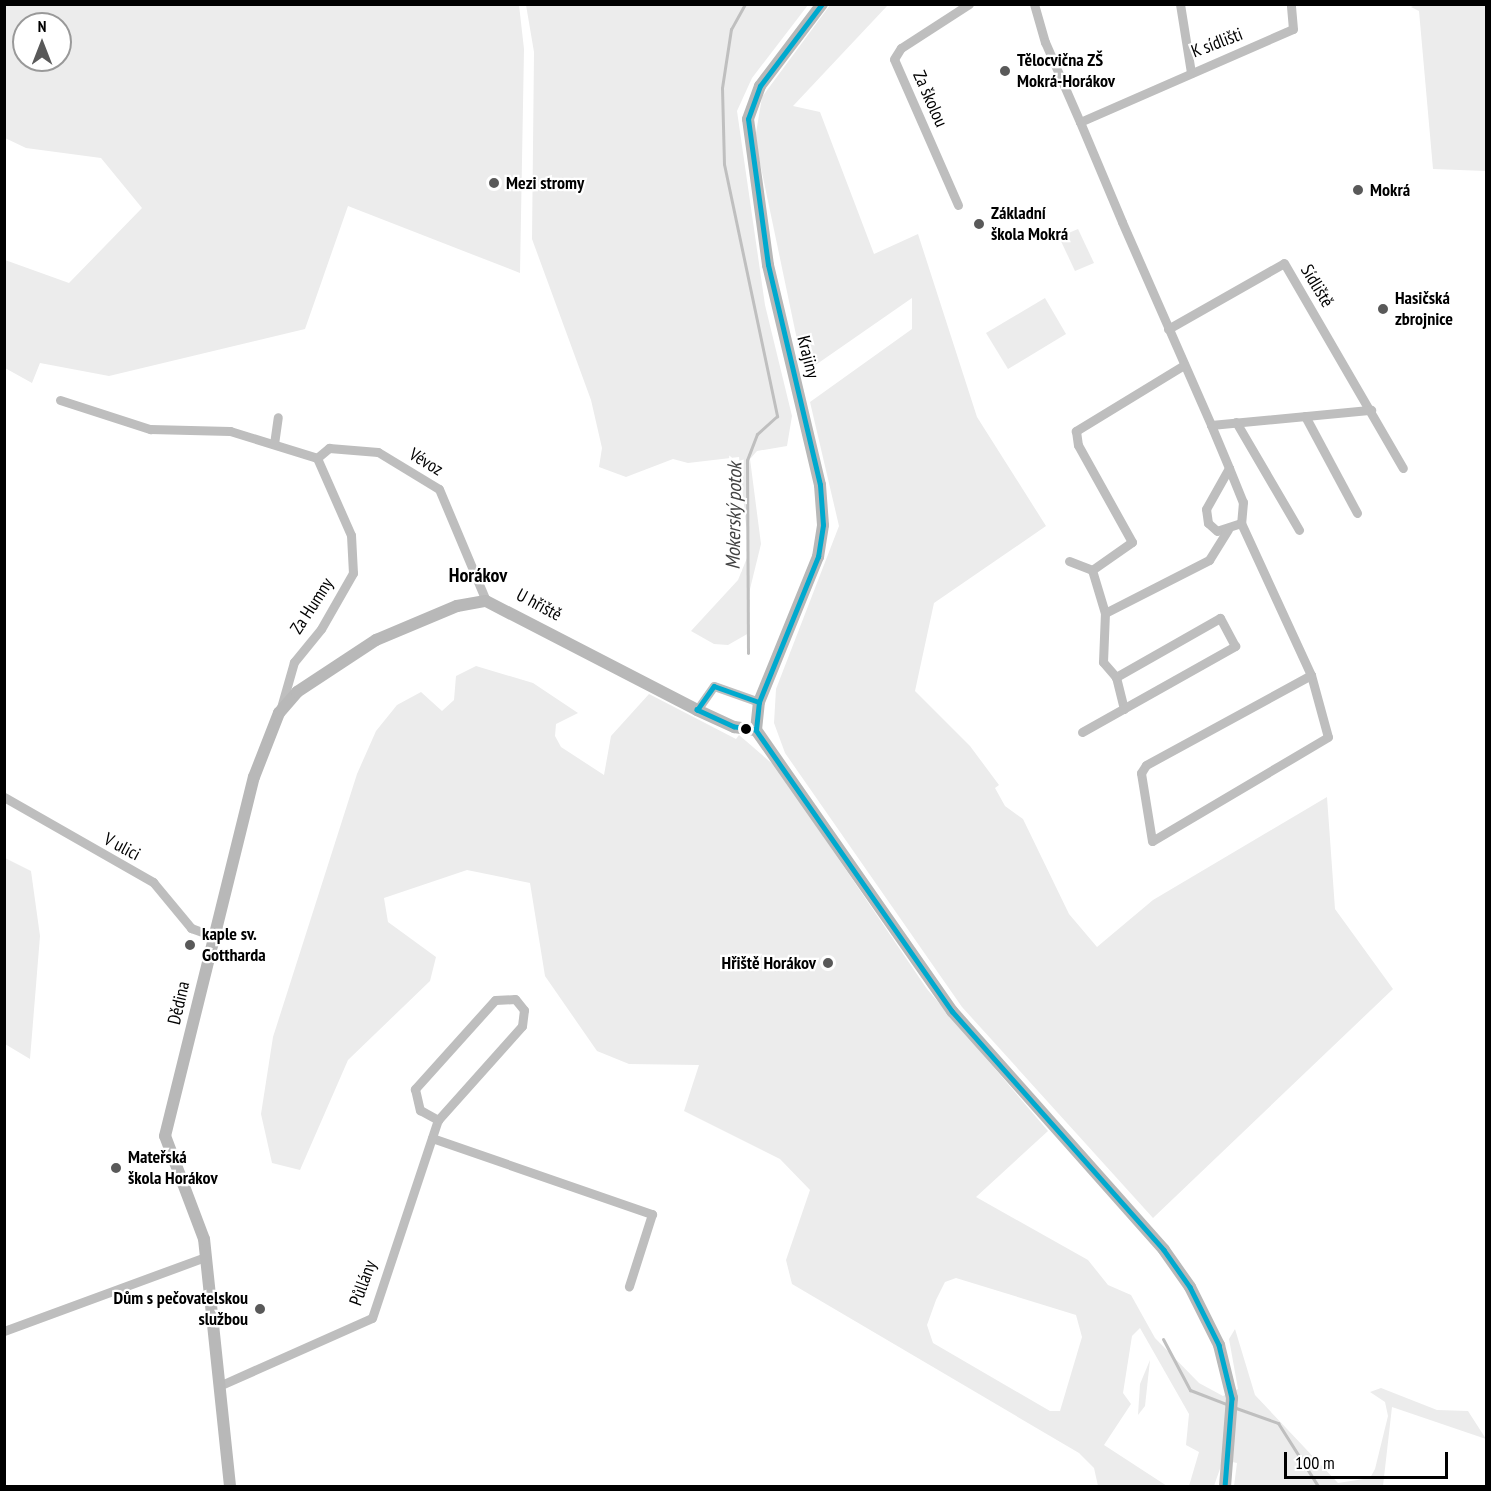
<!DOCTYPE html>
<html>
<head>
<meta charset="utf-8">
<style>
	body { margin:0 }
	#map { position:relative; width:1491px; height:1491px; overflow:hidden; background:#fff; font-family:"PT Sans Narrow",sans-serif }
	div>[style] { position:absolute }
	.green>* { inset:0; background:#ececec }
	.stream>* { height:3px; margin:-1.5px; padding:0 1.5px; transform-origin:1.5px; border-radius:1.5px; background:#bfbfbf }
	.street>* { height:9px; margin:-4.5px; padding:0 4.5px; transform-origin:4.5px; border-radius:4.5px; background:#bebebe }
	.secondary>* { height:12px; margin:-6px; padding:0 6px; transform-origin:6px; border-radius:6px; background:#b8b8b8 }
	.bus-1>* { height:4.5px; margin:-2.25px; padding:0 2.25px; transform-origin:2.25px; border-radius:2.25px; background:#00a9ce }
	.dots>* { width:16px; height:16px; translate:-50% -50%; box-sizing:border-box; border:3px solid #fff; border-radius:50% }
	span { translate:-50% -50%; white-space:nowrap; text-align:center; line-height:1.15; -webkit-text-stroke:4.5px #fff; paint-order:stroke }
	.street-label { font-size:18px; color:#000 }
	.poi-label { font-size:18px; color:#000; font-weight:700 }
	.left { translate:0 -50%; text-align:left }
	.right { translate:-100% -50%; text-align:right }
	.water-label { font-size:20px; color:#444; font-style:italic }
	.neighbourhood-label { font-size:20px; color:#000; font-weight:700 }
	.frame { position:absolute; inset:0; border:6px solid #000; pointer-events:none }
	.north { position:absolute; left:12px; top:12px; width:60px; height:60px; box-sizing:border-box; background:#fff; border:2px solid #999; border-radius:50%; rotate:0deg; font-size:16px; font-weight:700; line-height:24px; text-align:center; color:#000 }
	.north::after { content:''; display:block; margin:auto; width:21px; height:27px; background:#595959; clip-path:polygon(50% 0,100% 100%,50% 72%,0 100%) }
	.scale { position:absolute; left:1284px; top:1452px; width:164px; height:27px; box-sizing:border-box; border:3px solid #000; border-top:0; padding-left:8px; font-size:18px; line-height:21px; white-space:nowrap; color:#000; -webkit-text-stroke:4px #fff; paint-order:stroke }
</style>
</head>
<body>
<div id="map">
	<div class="green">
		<div style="clip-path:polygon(evenodd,5px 4px,519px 5px,524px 49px,520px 273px,348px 206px,305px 329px,109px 376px,40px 363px,32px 383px,5px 368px,5px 260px,69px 283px,142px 208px,101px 158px,26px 148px,5px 138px,5px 4px,24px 24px,60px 24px,60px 60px,24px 60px,24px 24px)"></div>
		<div style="clip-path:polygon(526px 5px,808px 5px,752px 78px,737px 111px,765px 305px,792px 416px,787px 446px,757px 451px,750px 459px,761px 544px,750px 589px,749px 633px,728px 645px,714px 644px,691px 631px,738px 580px,749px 553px,739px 457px,688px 463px,673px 459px,626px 477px,599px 467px,602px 448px,591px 400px,532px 239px,534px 52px)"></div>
		<div style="clip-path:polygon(830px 5px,888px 5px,793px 106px,820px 112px,874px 254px,918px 234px,977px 417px,1046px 526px,934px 603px,915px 691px,970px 746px,999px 785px,995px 788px,1005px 806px,1023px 819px,1069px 914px,1097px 947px,1153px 900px,1327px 797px,1335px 909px,1393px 989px,1153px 1218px,962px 1007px,785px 753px,774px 723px,776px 689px,839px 526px,810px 402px,912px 329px,912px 298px,804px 373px,755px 139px,762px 97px)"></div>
		<div style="clip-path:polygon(1415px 5px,1486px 5px,1486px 171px,1433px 169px,1419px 11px,1411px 7px)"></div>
		<div style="clip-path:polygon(1078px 229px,1094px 263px,1075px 271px,1059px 237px)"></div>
		<div style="clip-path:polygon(1045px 298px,1066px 334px,1008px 369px,986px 333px)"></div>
		<div style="clip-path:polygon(evenodd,476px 666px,533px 683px,578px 713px,556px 724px,555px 736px,561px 747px,604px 775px,611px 736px,649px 694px,736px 739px,739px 735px,776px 767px,927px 989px,1048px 1131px,976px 1197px,1088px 1260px,1108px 1285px,1131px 1295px,1155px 1338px,1199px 1383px,1223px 1396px,1238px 1389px,1229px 1339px,1235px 1329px,1255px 1395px,1338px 1483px,1370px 1478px,1375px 1469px,1388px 1416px,1385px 1402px,1370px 1392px,1381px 1388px,1437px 1410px,1468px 1411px,1486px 1439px,1392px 1407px,1383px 1486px,1234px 1486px,1237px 1463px,1223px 1460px,1214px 1486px,1189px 1486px,1199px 1452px,1186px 1445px,1189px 1414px,1140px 1328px,1132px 1336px,1123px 1393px,1131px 1404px,1104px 1445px,1167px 1486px,1098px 1486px,1094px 1468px,1079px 1453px,792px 1284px,786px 1260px,810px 1190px,780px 1159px,684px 1111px,699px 1065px,629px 1064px,597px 1051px,545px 976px,530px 883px,467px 870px,384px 898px,388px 922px,436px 957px,430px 981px,348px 1060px,300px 1170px,272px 1163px,261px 1114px,273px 1037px,357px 774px,376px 731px,397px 705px,421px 692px,442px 711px,454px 700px,456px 676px,476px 666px,956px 1278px,1076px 1315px,1082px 1337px,1060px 1411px,1050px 1411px,933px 1343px,927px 1325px,936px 1300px,945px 1282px,956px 1278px)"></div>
		<div style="clip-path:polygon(5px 858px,31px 871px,40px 936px,30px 1059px,5px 1044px)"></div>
		<div style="clip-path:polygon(1150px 1360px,1145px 1406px,1138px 1415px,1140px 1384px)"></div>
	</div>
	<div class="stream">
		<div style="left:745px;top:4px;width:29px;rotate:119deg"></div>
		<div style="left:731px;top:29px;width:60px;rotate:98.7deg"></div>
		<div style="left:722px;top:88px;width:76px;rotate:88.5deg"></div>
		<div style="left:724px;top:164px;width:258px;rotate:78.1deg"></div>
		<div style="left:777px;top:416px;width:27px;rotate:138deg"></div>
		<div style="left:757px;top:434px;width:28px;rotate:111deg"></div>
		<div style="left:747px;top:460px;width:193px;rotate:89.7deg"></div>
		<div style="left:1163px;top:1339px;width:58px;rotate:62.1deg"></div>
		<div style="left:1190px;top:1390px;width:42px;rotate:21deg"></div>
		<div style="left:1236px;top:1408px;width:45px;rotate:19.7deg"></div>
		<div style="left:1278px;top:1423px;width:75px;rotate:57.6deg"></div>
	</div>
	<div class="street">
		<div style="left:1034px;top:4px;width:40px;rotate:74deg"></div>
		<div style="left:1045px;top:42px;width:87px;rotate:66.4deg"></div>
		<div style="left:1080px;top:122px;width:108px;rotate:67.2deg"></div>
		<div style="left:1122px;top:222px;width:222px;rotate:66.3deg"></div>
		<div style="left:1211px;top:425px;width:47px;rotate:67.3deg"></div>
		<div style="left:1229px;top:468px;width:37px;rotate:68deg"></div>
		<div style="left:1243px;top:502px;width:21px;rotate:95deg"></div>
		<div style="left:1241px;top:523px;width:25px;rotate:162deg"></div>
		<div style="left:1217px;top:531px;width:12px;rotate:-138deg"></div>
		<div style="left:1208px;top:523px;width:14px;rotate:-98deg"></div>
		<div style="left:1206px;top:509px;width:47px;rotate:-60.7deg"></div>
		<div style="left:1180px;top:4px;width:70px;rotate:80.9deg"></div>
		<div style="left:1080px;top:122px;width:232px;rotate:-23.6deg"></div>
		<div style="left:1293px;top:29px;width:25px;rotate:-95deg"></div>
		<div style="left:958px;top:205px;width:159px;rotate:-113.7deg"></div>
		<div style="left:894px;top:59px;width:13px;rotate:-58deg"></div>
		<div style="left:901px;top:48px;width:81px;rotate:-32.9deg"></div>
		<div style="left:1168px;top:329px;width:133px;rotate:-29.6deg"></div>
		<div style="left:1284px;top:263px;width:237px;rotate:59.9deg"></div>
		<div style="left:1184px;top:365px;width:127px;rotate:148.6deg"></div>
		<div style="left:1076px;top:431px;width:14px;rotate:82deg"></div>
		<div style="left:1078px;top:445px;width:111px;rotate:60.9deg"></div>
		<div style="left:1132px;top:542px;width:49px;rotate:145deg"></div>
		<div style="left:1092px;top:570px;width:45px;rotate:73.2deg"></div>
		<div style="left:1105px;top:613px;width:117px;rotate:-27deg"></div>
		<div style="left:1209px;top:560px;width:36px;rotate:-58deg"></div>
		<div style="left:60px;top:400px;width:95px;rotate:17.9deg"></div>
		<div style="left:150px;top:429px;width:80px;rotate:1.4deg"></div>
		<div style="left:230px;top:431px;width:91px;rotate:17.2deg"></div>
		<div style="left:317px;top:458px;width:84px;rotate:66.2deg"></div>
		<div style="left:351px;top:535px;width:38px;rotate:87deg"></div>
		<div style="left:353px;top:573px;width:64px;rotate:119.7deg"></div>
		<div style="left:321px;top:629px;width:43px;rotate:129.3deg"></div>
		<div style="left:294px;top:662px;width:51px;rotate:105.9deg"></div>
		<div style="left:1305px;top:416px;width:110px;rotate:61.8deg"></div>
		<div style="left:1236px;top:422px;width:125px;rotate:59.7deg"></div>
		<div style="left:1211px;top:425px;width:161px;rotate:-5.4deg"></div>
		<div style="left:274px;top:444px;width:27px;rotate:-82deg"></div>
		<div style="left:317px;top:458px;width:16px;rotate:-40deg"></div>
		<div style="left:329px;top:448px;width:49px;rotate:4.7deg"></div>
		<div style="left:378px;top:452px;width:71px;rotate:31.2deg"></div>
		<div style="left:439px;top:489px;width:121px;rotate:67.2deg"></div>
		<div style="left:1241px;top:523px;width:167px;rotate:65.3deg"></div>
		<div style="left:1311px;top:675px;width:64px;rotate:74.7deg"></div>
		<div style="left:1328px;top:737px;width:204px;rotate:149.4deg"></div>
		<div style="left:1152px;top:841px;width:69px;rotate:-99.2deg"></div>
		<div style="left:1141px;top:773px;width:9px;rotate:-58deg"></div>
		<div style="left:1146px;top:765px;width:188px;rotate:-28.6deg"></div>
		<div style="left:1069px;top:561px;width:25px;rotate:21deg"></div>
		<div style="left:1116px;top:677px;width:33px;rotate:76deg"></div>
		<div style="left:697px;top:710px;width:29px;rotate:-55deg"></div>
		<div style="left:714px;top:686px;width:48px;rotate:19.6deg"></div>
		<div style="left:1082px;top:732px;width:176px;rotate:-29.3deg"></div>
		<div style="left:1235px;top:646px;width:32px;rotate:-118deg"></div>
		<div style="left:1220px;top:618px;width:120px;rotate:150.4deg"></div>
		<div style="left:1116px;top:677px;width:20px;rotate:-131deg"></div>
		<div style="left:1103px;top:662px;width:49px;rotate:-87.7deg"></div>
		<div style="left:4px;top:797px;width:172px;rotate:29.7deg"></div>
		<div style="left:153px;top:882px;width:60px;rotate:50.4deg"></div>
		<div style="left:191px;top:928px;width:23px;rotate:20deg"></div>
		<div style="left:432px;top:1138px;width:233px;rotate:19.1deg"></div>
		<div style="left:652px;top:1214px;width:76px;rotate:107.7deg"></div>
		<div style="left:4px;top:1331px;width:214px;rotate:-20.2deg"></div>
		<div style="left:219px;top:1386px;width:167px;rotate:-24deg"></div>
		<div style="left:372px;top:1318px;width:209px;rotate:-71.6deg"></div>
		<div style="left:438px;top:1120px;width:126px;rotate:-48.2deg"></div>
		<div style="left:522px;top:1026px;width:16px;rotate:-83deg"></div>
		<div style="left:524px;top:1010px;width:14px;rotate:-129deg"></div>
		<div style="left:515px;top:999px;width:20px;rotate:177deg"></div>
		<div style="left:495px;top:1000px;width:120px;rotate:132deg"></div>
		<div style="left:415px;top:1089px;width:22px;rotate:77deg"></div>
		<div style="left:420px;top:1110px;width:21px;rotate:29deg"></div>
	</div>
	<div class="secondary">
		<div style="left:756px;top:730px;width:343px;rotate:55.1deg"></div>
		<div style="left:952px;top:1011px;width:319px;rotate:48.4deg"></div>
		<div style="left:1164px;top:1250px;width:45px;rotate:54.9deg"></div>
		<div style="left:1190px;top:1287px;width:65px;rotate:63.4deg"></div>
		<div style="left:1219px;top:1345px;width:55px;rotate:76.2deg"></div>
		<div style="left:1232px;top:1398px;width:88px;rotate:94.5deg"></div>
		<div style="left:756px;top:730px;width:28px;rotate:-84deg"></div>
		<div style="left:759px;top:702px;width:157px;rotate:-67.9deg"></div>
		<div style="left:818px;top:557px;width:32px;rotate:-81deg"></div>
		<div style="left:823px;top:525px;width:40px;rotate:-94.3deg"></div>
		<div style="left:820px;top:485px;width:226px;rotate:-103.3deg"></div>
		<div style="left:768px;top:265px;width:147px;rotate:-97.8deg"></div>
		<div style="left:748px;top:119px;width:35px;rotate:-70deg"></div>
		<div style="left:760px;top:86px;width:103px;rotate:-52.9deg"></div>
		<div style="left:230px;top:1486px;width:248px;rotate:-96deg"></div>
		<div style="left:204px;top:1239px;width:110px;rotate:-110.7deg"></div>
		<div style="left:165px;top:1136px;width:370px;rotate:-76.1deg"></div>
		<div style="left:254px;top:777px;width:69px;rotate:-68.7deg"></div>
		<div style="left:279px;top:713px;width:28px;rotate:-49deg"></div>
		<div style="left:297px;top:692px;width:95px;rotate:-33.4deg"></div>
		<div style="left:376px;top:640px;width:88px;rotate:-22.8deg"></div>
		<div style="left:457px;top:606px;width:29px;rotate:-10deg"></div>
		<div style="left:486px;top:601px;width:237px;rotate:27.3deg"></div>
		<div style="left:697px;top:710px;width:41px;rotate:24.7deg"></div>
		<div style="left:734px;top:727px;width:22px;rotate:8deg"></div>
	</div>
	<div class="bus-1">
		<div style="left:756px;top:730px;width:343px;rotate:55.1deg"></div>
		<div style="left:952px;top:1011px;width:319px;rotate:48.4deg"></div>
		<div style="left:1164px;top:1250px;width:45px;rotate:54.9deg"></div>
		<div style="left:1190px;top:1287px;width:65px;rotate:63.4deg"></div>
		<div style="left:1219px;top:1345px;width:55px;rotate:76.2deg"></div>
		<div style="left:1232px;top:1398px;width:88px;rotate:94.5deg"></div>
		<div style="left:756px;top:730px;width:28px;rotate:-84deg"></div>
		<div style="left:759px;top:702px;width:157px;rotate:-67.9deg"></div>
		<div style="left:818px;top:557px;width:32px;rotate:-81deg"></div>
		<div style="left:823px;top:525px;width:40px;rotate:-94.3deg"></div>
		<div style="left:820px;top:485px;width:226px;rotate:-103.3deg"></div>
		<div style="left:768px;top:265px;width:147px;rotate:-97.8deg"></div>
		<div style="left:748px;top:119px;width:35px;rotate:-70deg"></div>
		<div style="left:760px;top:86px;width:103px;rotate:-52.9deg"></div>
		<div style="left:756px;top:730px;width:22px;rotate:-172deg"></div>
		<div style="left:734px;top:727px;width:41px;rotate:-155.3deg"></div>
		<div style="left:697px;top:710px;width:29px;rotate:-55deg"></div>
		<div style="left:714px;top:686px;width:48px;rotate:19.6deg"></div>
	</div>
	<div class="dots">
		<div style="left:1005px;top:71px;background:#595959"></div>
		<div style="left:494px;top:183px;background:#595959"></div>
		<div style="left:1358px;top:190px;background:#595959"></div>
		<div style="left:979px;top:224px;background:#595959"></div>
		<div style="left:1383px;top:309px;background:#595959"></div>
		<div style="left:746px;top:729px;background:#000"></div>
		<div style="left:190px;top:945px;background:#595959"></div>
		<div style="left:828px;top:963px;background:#595959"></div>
		<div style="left:116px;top:1168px;background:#595959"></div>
		<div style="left:260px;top:1309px;background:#595959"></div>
	</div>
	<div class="street-label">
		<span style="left:1217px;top:43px;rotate:-21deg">K sídlišti</span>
		<span style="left:930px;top:99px;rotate:66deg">Za školou</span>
		<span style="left:1317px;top:286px;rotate:59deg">Sídliště</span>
		<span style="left:808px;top:357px;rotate:76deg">Krajiny</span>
		<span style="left:426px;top:462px;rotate:31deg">Vévoz</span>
		<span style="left:539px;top:605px;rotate:28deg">U hřiště</span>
		<span style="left:312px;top:606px;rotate:-57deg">Za Humny</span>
		<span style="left:122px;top:847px;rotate:28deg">V ulici</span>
		<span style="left:179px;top:1003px;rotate:-77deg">Dědina</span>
		<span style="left:363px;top:1283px;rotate:-70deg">Půllány</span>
	</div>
	<div class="poi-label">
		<span class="left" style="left:1017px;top:71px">Tělocvična ZŠ<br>Mokrá-Horákov</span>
		<span class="left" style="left:506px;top:183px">Mezi stromy</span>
		<span class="left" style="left:1370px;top:190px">Mokrá</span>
		<span class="left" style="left:991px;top:224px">Základní<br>škola Mokrá</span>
		<span class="left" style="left:1395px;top:309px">Hasičská<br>zbrojnice</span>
		<span class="left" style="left:202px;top:945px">kaple sv.<br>Gottharda</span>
		<span class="right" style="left:816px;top:963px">Hřiště Horákov</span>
		<span class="left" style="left:128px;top:1168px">Mateřská<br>škola Horákov</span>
		<span class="right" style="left:248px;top:1309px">Dům s pečovatelskou<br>službou</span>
	</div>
	<div class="water-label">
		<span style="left:734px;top:516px;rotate:-89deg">Mokerský potok</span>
	</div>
	<div class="neighbourhood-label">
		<span style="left:478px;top:575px">Horákov</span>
	</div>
	<div class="frame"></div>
	<div class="north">N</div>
	<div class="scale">100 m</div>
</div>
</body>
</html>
